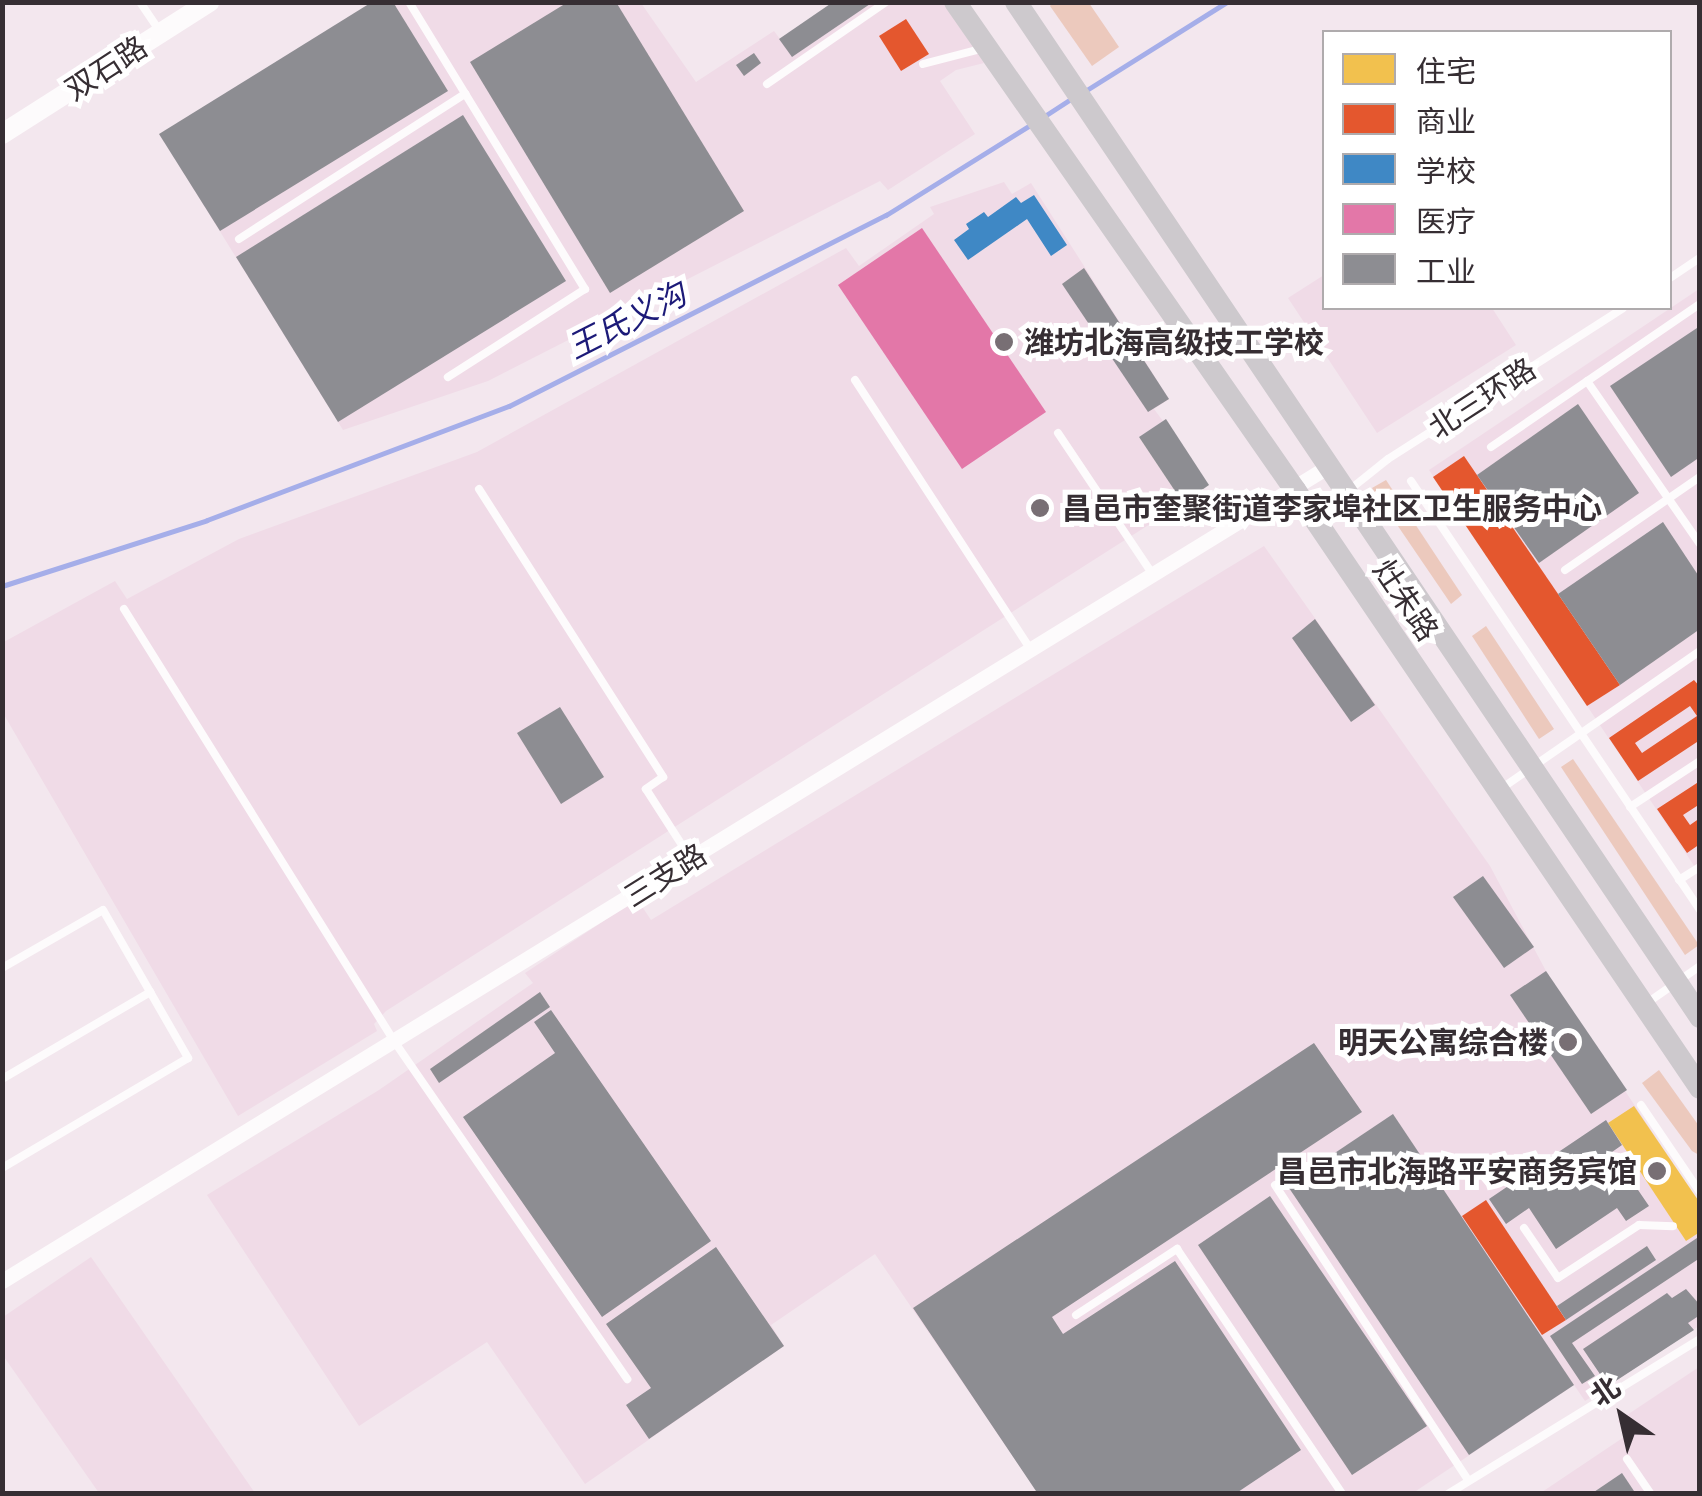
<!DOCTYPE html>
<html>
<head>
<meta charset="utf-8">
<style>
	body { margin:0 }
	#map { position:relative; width:1702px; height:1496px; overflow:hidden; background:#f3e7ee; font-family:"Archivo Narrow","Noto Sans SC",sans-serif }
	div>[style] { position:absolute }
	.built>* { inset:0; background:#f0dbe7 }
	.green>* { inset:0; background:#ecc9bd }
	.homes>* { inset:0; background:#f2c14e }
	.shops>* { inset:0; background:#e4572e }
	.schools>* { inset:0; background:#3f88c5 }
	.health>* { inset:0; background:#e377a8 }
	.industry>* { inset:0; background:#8d8d92 }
	.stream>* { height:5px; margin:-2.5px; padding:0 2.5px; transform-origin:2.5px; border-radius:2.5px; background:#a5aee9 }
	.service>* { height:8px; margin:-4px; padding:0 4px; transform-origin:4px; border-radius:4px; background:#fdfbfc }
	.minor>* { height:15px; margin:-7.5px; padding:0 7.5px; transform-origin:7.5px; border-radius:7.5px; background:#fdfbfc }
	.tertiary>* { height:20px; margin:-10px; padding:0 10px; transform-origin:10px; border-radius:10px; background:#fdfbfc }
	.secondary>* { height:22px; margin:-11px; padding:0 11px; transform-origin:11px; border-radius:11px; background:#cdc9cd }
	.dots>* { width:28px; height:28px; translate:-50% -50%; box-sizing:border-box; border:5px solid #fff; border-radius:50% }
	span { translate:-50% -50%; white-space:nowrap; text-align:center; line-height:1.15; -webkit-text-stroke:10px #fff; paint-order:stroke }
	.street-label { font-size:30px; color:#362e33 }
	.poi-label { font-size:30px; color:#362e33; font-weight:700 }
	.left { translate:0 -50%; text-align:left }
	.right { translate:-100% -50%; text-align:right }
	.water-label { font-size:32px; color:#1c1a78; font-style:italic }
	.frame { position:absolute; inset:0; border:5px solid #362e33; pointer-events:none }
	.legend { position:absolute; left:1322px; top:30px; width:350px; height:280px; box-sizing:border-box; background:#fff; border:2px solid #afabad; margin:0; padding:12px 18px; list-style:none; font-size:30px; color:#362e33 }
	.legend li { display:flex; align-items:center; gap:20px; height:50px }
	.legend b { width:50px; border:2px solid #afabad }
	.north { position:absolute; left:1572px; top:1366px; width:100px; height:100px; -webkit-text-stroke:8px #fff; paint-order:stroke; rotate:326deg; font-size:28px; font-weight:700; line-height:40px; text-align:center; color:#362e33 }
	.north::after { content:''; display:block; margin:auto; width:35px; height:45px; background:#362e33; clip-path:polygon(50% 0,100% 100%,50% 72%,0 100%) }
</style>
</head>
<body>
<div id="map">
	<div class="built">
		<div style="clip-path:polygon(372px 3px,641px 3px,696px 82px,774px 31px,780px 39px,833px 3px,943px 3px,984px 63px,956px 70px,940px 81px,975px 134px,888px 190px,880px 181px,488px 381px,343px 430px,172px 154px)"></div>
		<div style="clip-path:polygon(1004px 182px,1012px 194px,1031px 183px,1169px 399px,1154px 409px,1163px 421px,1139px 437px,1183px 503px,386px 1011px,374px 1024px,377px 1031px,238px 1116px,3px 713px,2px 643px,115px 581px,127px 599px,239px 539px,477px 452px,846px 248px,859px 266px,934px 214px,930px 207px)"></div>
		<div style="clip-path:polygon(1324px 275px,1324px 308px,1492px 308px,1516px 345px,1377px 433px,1288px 298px)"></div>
		<div style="clip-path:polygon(1699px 289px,1699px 873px,1429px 470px)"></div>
		<div style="clip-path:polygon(1264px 546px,1490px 866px,1546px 971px,1699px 1203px,1699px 1326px,1585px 1401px,1574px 1385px,1413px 1493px,1038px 1493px,875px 1254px,771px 1325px,784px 1346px,585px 1484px,487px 1342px,359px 1426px,207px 1195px,379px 1090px,533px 983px,525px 973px,637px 899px,651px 920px)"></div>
		<div style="clip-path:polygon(91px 1257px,255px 1493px,99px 1493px,2px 1354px,3px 1317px)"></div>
		<div style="clip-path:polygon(1699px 1367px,1699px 1493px,1539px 1494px,1627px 1435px,1618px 1421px)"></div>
	</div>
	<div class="green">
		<div style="clip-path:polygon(1052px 3px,1089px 3px,1119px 47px,1092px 66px,1050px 6px)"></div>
		<div style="clip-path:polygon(1386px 480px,1462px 595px,1451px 604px,1372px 488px)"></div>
		<div style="clip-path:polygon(1486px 626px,1554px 729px,1539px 739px,1472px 636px)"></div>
		<div style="clip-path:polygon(1573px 759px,1699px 945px,1685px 955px,1561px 767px)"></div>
		<div style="clip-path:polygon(1659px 1070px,1699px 1126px,1699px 1155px,1692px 1151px,1642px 1083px)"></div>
	</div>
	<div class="homes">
		<div style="clip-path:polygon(1634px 1106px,1700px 1203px,1700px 1232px,1686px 1241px,1608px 1123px)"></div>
	</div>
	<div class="shops">
		<div style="clip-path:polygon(906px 19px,929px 54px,901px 71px,879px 36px)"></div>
		<div style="clip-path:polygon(1464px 456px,1620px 685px,1587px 706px,1433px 477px)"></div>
		<div style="clip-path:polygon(evenodd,1694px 680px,1700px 687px,1700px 740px,1638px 781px,1609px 738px,1694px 680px,1690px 706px,1697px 716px,1642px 753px,1635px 743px,1690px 706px)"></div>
		<div style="clip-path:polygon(1700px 781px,1700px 804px,1683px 815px,1690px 825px,1700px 818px,1700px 844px,1687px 853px,1657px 809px)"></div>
		<div style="clip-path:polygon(1486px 1200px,1566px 1320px,1542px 1335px,1462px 1216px)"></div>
	</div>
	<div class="schools">
		<div style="clip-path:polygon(1034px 195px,1067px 245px,1051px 256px,1027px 219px,968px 260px,954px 240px,969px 229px,966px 224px,984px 212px,988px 217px,1016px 197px,1021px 203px)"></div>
	</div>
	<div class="health">
		<div style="clip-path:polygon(922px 228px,1046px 412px,962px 469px,838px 285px)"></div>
	</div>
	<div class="industry">
		<div style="clip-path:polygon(372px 2px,393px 2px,448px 91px,220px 231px,159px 134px)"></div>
		<div style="clip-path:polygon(568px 2px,616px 2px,744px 211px,610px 293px,470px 62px)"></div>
		<div style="clip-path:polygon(833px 2px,873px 2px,792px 57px,779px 39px)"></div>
		<div style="clip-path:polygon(754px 53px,761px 63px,744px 76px,736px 65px)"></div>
		<div style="clip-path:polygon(463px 115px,566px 281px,338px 422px,236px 257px)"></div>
		<div style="clip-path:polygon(1084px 268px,1169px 399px,1148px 412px,1062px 284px)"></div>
		<div style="clip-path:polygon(1700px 326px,1700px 457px,1671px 477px,1610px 386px)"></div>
		<div style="clip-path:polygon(1578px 404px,1639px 493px,1539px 563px,1477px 475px)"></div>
		<div style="clip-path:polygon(1166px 419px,1209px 485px,1183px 503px,1139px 437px)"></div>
		<div style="clip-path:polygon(1663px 522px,1700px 578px,1700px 629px,1620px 685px,1558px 594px)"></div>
		<div style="clip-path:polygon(1315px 619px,1375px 705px,1351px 722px,1292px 638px)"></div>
		<div style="clip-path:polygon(560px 707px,604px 777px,561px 804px,517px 733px)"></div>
		<div style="clip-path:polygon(1483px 876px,1534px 947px,1504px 968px,1453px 897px)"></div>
		<div style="clip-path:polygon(1546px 971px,1627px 1090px,1591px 1114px,1510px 995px)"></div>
		<div style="clip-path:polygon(540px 992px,550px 1007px,439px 1083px,430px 1069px)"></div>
		<div style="clip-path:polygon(551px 1010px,711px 1241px,602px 1317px,463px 1117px,555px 1053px,534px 1022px)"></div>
		<div style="clip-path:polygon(1314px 1043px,1362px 1112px,1052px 1317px,1063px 1334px,1175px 1261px,1301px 1450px,1235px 1494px,1038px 1494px,913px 1308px)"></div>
		<div style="clip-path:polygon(1393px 1114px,1574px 1385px,1469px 1455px,1287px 1185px)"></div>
		<div style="clip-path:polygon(1606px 1120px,1622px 1145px,1612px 1152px,1649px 1206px,1626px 1221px,1617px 1208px,1556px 1249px,1529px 1208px,1506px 1224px,1489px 1199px)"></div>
		<div style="clip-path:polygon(1270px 1196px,1427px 1426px,1352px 1475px,1198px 1245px)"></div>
		<div style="clip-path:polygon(1700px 1236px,1700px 1258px,1572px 1343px,1595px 1376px,1582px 1384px,1550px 1336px)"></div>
		<div style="clip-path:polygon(1647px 1246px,1656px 1260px,1566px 1320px,1557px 1306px)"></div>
		<div style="clip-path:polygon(716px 1247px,784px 1346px,649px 1439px,626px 1405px,651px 1388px,606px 1324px)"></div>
		<div style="clip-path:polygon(1686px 1289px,1700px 1305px,1700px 1315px,1688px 1323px,1694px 1330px,1608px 1386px,1583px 1349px,1667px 1293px,1672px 1298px)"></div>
		<div style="clip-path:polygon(1622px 1473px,1636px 1494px,1591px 1494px)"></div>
	</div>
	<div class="stream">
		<div style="left:1085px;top:91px;width:168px;rotate:-32.1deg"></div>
		<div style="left:1043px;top:117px;width:33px;rotate:-33deg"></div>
		<div style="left:2px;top:586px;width:215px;rotate:-17.8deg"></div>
		<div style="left:207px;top:520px;width:323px;rotate:-20.7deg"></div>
		<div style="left:509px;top:406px;width:423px;rotate:-26.9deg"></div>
		<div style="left:886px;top:215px;width:173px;rotate:-32deg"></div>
	</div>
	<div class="service">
		<div style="left:140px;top:2px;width:36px;rotate:56deg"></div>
		<div style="left:409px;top:2px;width:337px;rotate:58.5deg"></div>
		<div style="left:585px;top:289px;width:163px;rotate:147.3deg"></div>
		<div style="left:923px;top:64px;width:60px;rotate:-14.5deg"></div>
		<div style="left:767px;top:84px;width:145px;rotate:-34.6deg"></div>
		<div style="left:239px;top:239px;width:269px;rotate:-32.7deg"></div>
		<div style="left:1670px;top:278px;width:36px;rotate:-34deg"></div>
		<div style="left:855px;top:380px;width:320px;rotate:56.9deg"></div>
		<div style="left:1587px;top:381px;width:198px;rotate:55.3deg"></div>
		<div style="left:1058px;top:433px;width:171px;rotate:56.2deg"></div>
		<div style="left:1491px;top:447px;width:253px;rotate:-34.4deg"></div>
		<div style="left:1411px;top:481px;width:517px;rotate:56.03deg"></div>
		<div style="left:479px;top:489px;width:342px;rotate:57.4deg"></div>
		<div style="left:663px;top:777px;width:21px;rotate:145deg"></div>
		<div style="left:646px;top:789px;width:83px;rotate:57.3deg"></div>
		<div style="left:1348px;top:491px;width:51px;rotate:-38.7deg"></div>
		<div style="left:1388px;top:459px;width:279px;rotate:-32.7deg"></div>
		<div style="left:1565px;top:570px;width:164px;rotate:-34.6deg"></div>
		<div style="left:124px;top:609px;width:509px;rotate:57.99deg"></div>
		<div style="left:394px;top:1041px;width:411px;rotate:55.4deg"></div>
		<div style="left:1502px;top:788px;width:241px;rotate:-34.7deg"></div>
		<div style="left:1630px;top:807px;width:84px;rotate:-33.3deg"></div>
		<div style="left:1679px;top:880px;width:25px;rotate:-32deg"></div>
		<div style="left:2px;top:968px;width:116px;rotate:-29.9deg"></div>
		<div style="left:103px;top:910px;width:171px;rotate:60.1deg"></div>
		<div style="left:188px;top:1058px;width:216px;rotate:149.4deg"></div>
		<div style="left:1647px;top:1003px;width:65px;rotate:-34.9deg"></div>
		<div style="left:2px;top:1079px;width:172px;rotate:-30.4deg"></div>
		<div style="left:1641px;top:1105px;width:105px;rotate:55.9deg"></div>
		<div style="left:1275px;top:1185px;width:353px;rotate:56.8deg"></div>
		<div style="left:1524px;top:1228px;width:60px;rotate:55.8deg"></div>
		<div style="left:1558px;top:1278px;width:97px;rotate:-33.2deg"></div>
		<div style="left:1639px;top:1225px;width:34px;rotate:2deg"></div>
		<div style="left:1076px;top:1315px;width:121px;rotate:-33.2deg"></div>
		<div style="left:1177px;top:1249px;width:295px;rotate:56deg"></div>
		<div style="left:1627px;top:1459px;width:42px;rotate:55.6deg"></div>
		<div style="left:1448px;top:1494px;width:296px;rotate:-31.6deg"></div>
	</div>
	<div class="minor">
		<div style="left:2px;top:1281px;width:1555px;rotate:-31.56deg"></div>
	</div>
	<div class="tertiary">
		<div style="left:2px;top:134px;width:246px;rotate:-32.5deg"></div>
	</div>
	<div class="secondary">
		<div style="left:955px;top:2px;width:595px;rotate:55.13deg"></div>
		<div style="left:1295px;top:490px;width:722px;rotate:55.89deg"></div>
		<div style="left:1016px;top:2px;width:1224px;rotate:56.02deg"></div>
	</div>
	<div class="dots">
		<div style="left:1004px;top:342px;background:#786f74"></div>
		<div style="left:1040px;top:508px;background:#786f74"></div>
		<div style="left:1568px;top:1042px;background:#786f74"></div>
		<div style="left:1657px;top:1171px;background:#786f74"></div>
	</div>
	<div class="street-label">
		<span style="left:106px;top:68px;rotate:-33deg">双石路</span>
		<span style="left:1482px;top:398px;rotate:-33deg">北三环路</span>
		<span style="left:1406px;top:600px;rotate:56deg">灶朱路</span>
		<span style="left:665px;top:875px;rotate:-32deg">三支路</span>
	</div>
	<div class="poi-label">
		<span class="left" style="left:1024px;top:342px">潍坊北海高级技工学校</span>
		<span class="left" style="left:1062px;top:508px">昌邑市奎聚街道李家埠社区卫生服务中心</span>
		<span class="right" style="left:1548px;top:1042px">明天公寓综合楼</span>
		<span class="right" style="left:1637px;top:1171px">昌邑市北海路平安商务宾馆</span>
	</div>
	<div class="water-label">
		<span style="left:627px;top:321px;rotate:-27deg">王氏义沟</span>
	</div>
	<div class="frame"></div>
	<ul class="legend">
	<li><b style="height:28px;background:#f2c14e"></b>住宅</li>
	<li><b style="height:28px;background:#e4572e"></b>商业</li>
	<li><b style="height:28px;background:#3f88c5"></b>学校</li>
	<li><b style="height:28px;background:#e377a8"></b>医疗</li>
	<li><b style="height:28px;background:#8d8d92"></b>工业</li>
	</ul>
	<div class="north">北</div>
</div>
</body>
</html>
